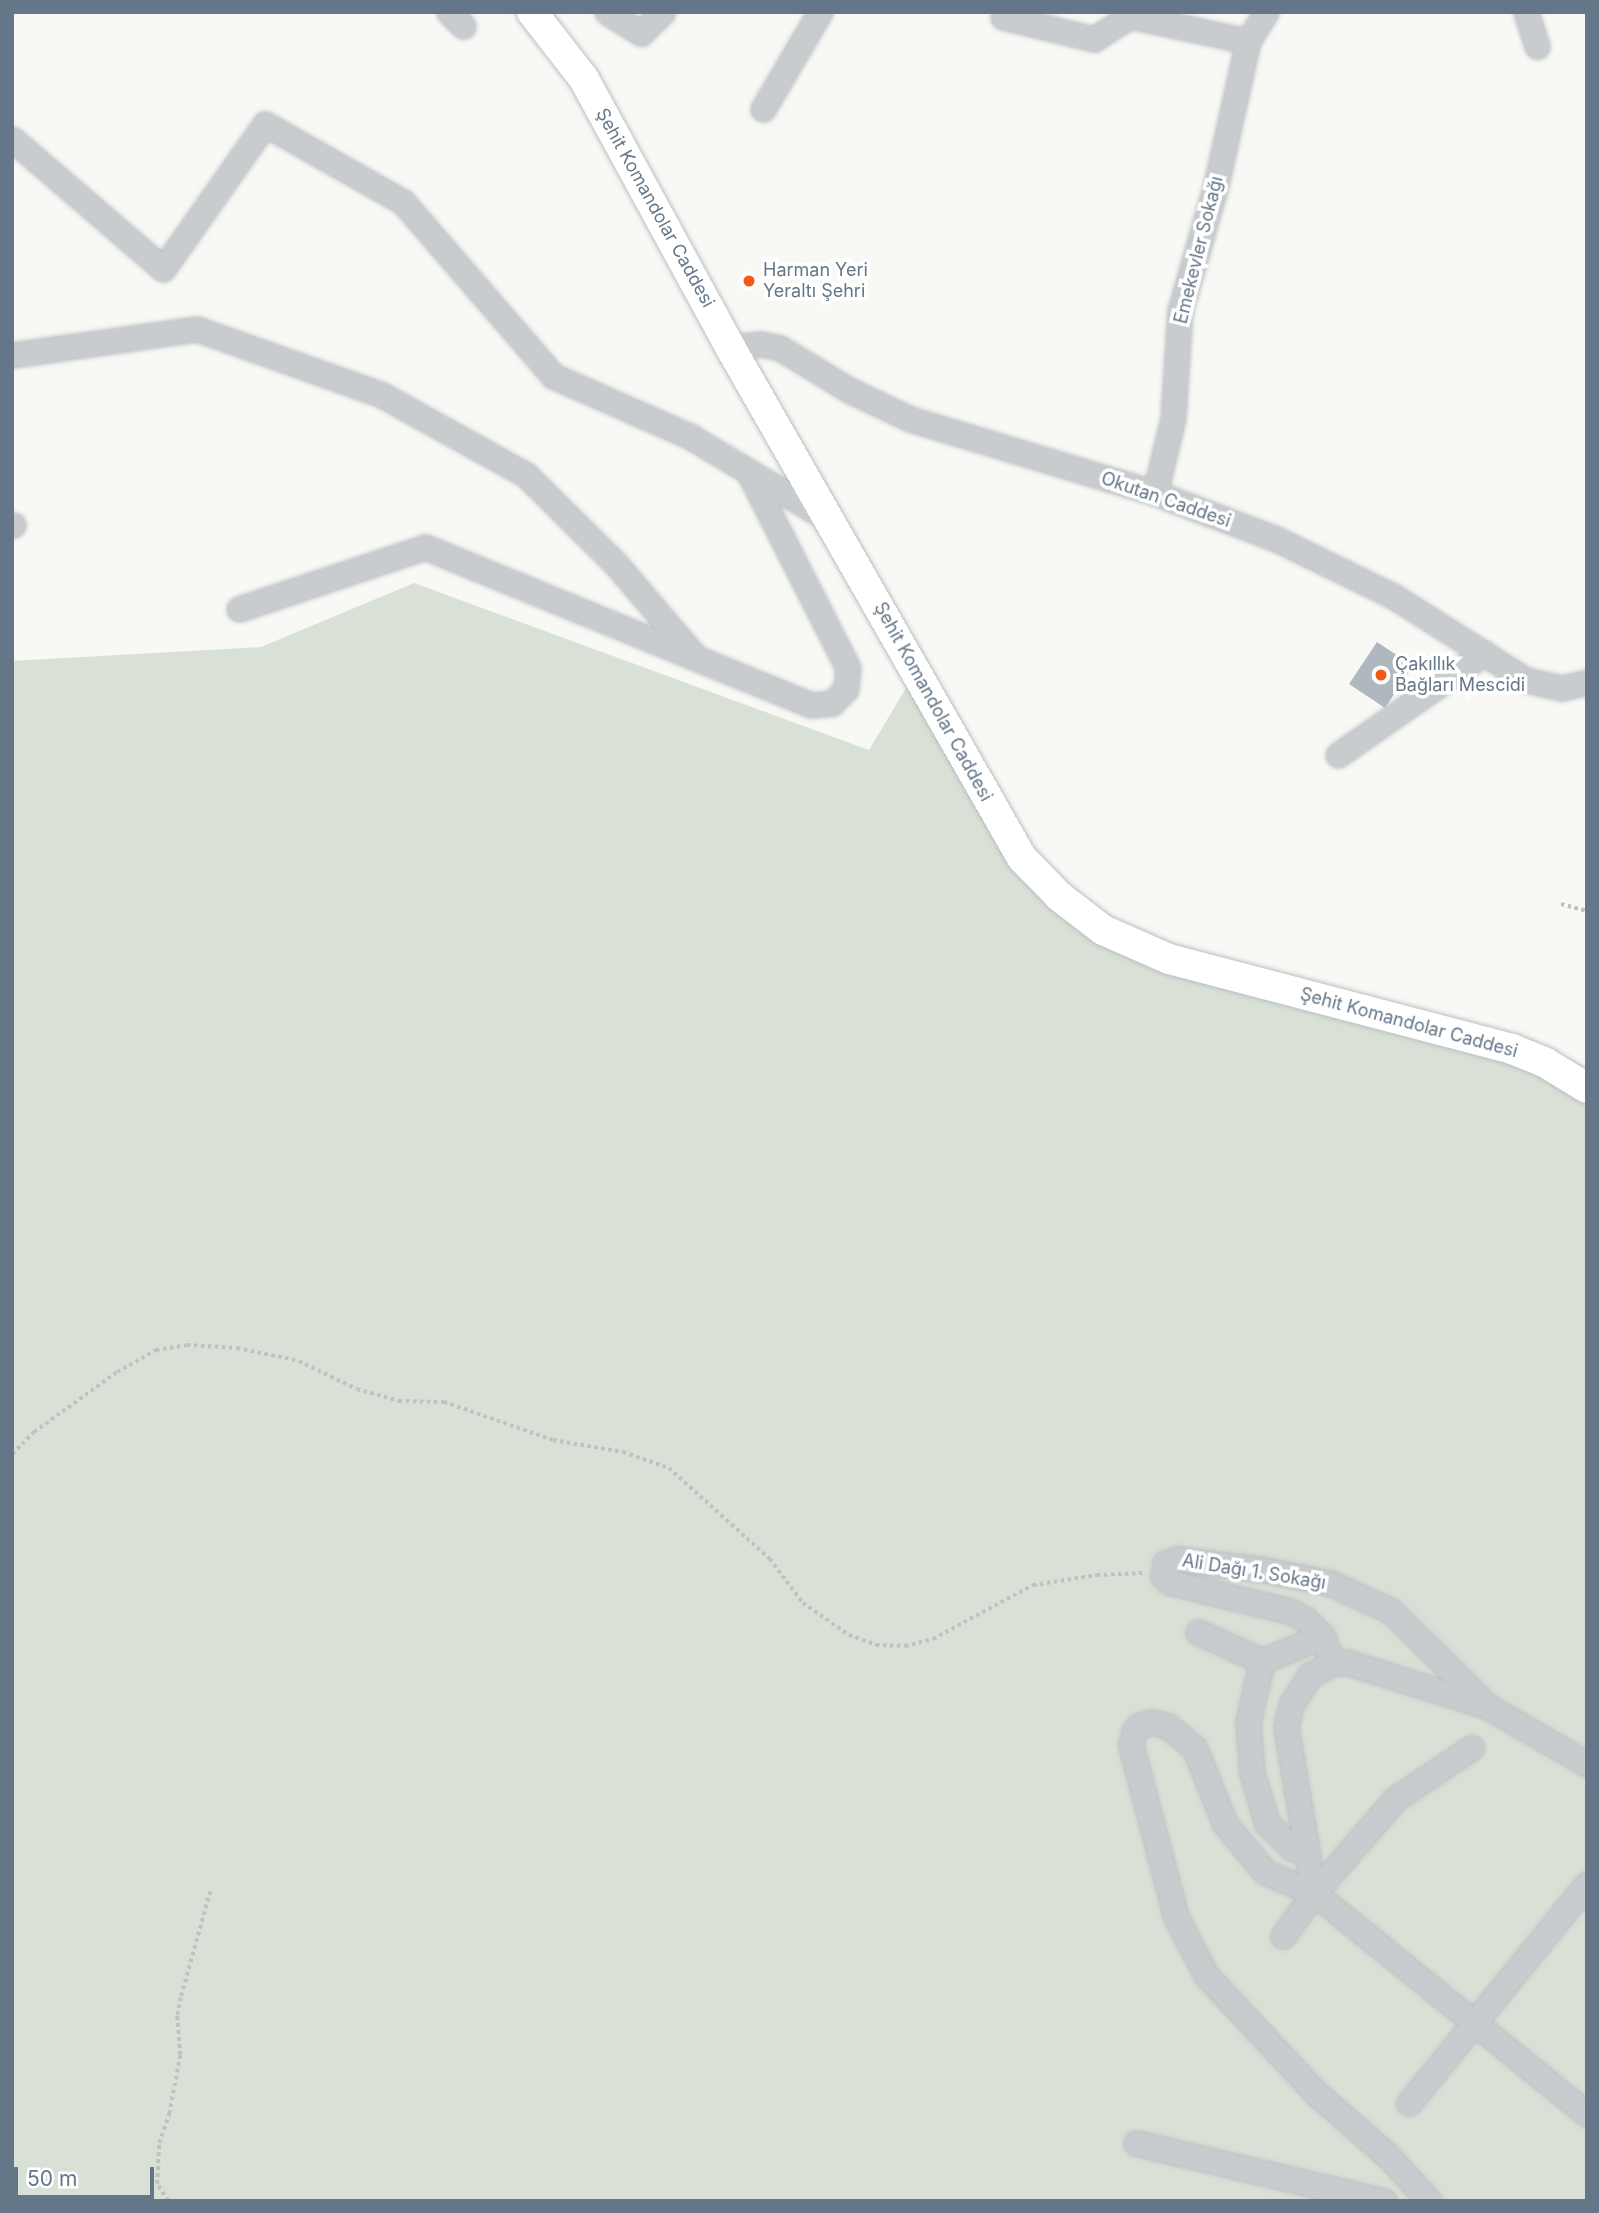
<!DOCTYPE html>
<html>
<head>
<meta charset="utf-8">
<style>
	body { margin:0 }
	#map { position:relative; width:1599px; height:2213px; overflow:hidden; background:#f8f8f5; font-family:Inter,sans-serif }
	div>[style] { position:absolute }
	.green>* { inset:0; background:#d9e1d6 }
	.building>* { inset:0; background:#b0b8bf }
	.path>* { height:3.5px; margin-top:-1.75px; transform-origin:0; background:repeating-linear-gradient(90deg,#bfc2c4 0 3.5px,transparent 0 7px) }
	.roads { filter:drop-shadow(0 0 2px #bbbfc3) drop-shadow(0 0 2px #bbbfc3) }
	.minor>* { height:23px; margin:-11.5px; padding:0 11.5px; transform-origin:11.5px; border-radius:11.5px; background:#c8cccf }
	.major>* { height:30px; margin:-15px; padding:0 15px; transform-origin:15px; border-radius:15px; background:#fff }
	.dots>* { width:19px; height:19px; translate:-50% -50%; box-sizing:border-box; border:4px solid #fff; border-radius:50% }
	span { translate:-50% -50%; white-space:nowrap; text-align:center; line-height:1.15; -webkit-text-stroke:7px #fff; paint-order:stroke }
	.street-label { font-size:18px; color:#647789 }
	.poi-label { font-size:18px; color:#647789 }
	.left { translate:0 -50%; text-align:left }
	.frame { position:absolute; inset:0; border:14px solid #647789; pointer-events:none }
	.scale { position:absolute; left:14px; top:2167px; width:140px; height:32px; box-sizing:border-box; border:4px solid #647789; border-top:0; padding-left:9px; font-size:21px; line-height:24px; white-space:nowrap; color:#647789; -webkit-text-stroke:5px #fff; paint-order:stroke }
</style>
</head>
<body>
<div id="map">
	<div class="green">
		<div style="clip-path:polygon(414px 583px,869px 750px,912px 678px,1013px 852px,1104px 927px,1587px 1087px,1587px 2201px,12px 2201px,12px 661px,261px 647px)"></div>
	</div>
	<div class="building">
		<div style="clip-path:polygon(1377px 642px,1413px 666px,1385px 708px,1349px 684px)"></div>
	</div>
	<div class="path">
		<div style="left:1561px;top:904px;width:27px;rotate:15deg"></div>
		<div style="left:12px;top:1454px;width:31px;rotate:-45deg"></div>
		<div style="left:34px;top:1432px;width:102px;rotate:-35.9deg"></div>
		<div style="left:117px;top:1372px;width:45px;rotate:-29.4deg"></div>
		<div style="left:156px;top:1350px;width:31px;rotate:-9deg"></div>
		<div style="left:187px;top:1345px;width:50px;rotate:3.4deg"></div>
		<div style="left:237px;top:1348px;width:63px;rotate:11.8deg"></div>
		<div style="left:299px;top:1361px;width:64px;rotate:25.8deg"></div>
		<div style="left:357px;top:1389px;width:44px;rotate:15.9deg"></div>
		<div style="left:399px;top:1401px;width:45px;rotate:1.3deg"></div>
		<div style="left:444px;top:1402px;width:115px;rotate:19.2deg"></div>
		<div style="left:553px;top:1440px;width:71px;rotate:9.7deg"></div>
		<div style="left:623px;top:1452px;width:49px;rotate:19.2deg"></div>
		<div style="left:669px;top:1468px;width:136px;rotate:42deg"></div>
		<div style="left:770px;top:1559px;width:55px;rotate:53.1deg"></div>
		<div style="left:803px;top:1603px;width:56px;rotate:34.8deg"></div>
		<div style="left:849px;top:1635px;width:29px;rotate:20deg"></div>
		<div style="left:876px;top:1645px;width:29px;rotate:2deg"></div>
		<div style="left:905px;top:1646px;width:29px;rotate:-14deg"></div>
		<div style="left:933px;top:1639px;width:114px;rotate:-28.4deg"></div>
		<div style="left:1033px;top:1585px;width:65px;rotate:-8.9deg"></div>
		<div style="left:1097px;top:1575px;width:46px;rotate:-2.5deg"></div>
		<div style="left:168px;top:2201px;width:20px;rotate:-123deg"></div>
		<div style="left:157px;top:2184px;width:41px;rotate:-87.2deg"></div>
		<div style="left:159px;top:2143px;width:31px;rotate:-71deg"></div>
		<div style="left:169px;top:2114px;width:60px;rotate:-79.4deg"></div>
		<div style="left:180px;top:2055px;width:40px;rotate:-94.3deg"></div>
		<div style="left:177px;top:2015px;width:19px;rotate:-78deg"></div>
		<div style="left:181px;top:1996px;width:112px;rotate:-74.5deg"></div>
	</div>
	<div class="roads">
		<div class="minor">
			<div style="left:449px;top:12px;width:20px;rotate:45deg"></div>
			<div style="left:607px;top:12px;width:40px;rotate:32deg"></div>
			<div style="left:641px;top:33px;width:30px;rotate:-44deg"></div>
			<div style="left:1526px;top:12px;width:36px;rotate:72deg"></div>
			<div style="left:1003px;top:17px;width:94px;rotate:13.6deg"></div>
			<div style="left:1094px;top:39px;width:43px;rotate:-32.6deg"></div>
			<div style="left:1130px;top:16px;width:121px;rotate:12deg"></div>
			<div style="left:763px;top:109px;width:113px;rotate:-59.6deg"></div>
			<div style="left:12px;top:139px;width:199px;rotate:40.7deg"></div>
			<div style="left:163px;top:269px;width:177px;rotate:-54.9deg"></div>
			<div style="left:265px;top:124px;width:159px;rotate:29.5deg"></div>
			<div style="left:403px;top:202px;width:230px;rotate:49.2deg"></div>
			<div style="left:553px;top:376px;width:151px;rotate:23.8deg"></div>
			<div style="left:691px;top:437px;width:160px;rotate:30.9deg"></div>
			<div style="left:730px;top:347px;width:30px;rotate:-6deg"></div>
			<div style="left:760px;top:344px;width:20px;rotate:11deg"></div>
			<div style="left:780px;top:348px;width:81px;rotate:31.3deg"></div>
			<div style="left:849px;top:390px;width:68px;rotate:25.4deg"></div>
			<div style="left:910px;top:419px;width:256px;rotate:16.8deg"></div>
			<div style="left:1155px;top:493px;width:129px;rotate:20.8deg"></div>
			<div style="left:1276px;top:539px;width:130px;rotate:26deg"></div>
			<div style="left:1393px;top:596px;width:157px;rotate:32.3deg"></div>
			<div style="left:1526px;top:680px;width:37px;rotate:13deg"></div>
			<div style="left:1562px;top:688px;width:26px;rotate:-13deg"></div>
			<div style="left:12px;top:355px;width:187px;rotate:-8deg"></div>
			<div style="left:197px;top:329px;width:194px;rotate:19.6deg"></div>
			<div style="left:380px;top:394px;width:167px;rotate:29deg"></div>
			<div style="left:526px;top:475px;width:125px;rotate:44.7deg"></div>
			<div style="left:615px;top:563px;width:125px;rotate:49.5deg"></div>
			<div style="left:696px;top:658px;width:124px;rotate:22.2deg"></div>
			<div style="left:811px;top:705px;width:21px;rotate:-5deg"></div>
			<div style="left:832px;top:703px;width:20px;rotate:-45deg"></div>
			<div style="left:846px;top:689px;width:21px;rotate:-85deg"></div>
			<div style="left:848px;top:668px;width:221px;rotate:-116.9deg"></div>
			<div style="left:1155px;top:493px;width:77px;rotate:-76.5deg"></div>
			<div style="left:1173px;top:418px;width:107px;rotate:-86.3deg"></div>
			<div style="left:1180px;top:311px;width:131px;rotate:-74.1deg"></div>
			<div style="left:1216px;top:185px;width:148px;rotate:-77.5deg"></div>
			<div style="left:1248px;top:41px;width:34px;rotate:-58deg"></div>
			<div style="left:12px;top:525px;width:1px"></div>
			<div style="left:239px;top:609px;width:196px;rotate:-18.4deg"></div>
			<div style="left:425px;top:547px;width:287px;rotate:22.3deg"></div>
			<div style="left:1338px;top:755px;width:178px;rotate:-34.9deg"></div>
			<div style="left:1198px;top:1632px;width:70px;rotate:24.4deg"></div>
			<div style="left:1333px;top:1663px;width:29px;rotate:-112deg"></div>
			<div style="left:1322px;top:1636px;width:24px;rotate:-135deg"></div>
			<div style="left:1305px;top:1619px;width:18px;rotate:-153deg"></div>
			<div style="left:1289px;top:1611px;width:123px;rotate:-166.4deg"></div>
			<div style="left:1169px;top:1582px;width:8px;rotate:-135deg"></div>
			<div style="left:1163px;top:1576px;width:13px;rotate:-81deg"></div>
			<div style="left:1165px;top:1563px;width:13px;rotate:-18deg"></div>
			<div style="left:1177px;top:1559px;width:89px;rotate:7.1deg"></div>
			<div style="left:1265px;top:1570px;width:66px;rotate:11.3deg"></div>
			<div style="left:1330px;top:1583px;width:67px;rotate:24.7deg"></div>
			<div style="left:1391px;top:1611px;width:135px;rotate:44.7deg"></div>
			<div style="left:1487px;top:1706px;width:116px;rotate:30.1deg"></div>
			<div style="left:1308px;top:1854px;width:18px;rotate:-158deg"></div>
			<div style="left:1291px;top:1847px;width:34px;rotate:-135deg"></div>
			<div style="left:1267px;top:1823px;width:52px;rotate:-106.7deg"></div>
			<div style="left:1252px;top:1773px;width:51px;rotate:-94.5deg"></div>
			<div style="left:1248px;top:1722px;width:63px;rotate:-77.1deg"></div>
			<div style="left:1262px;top:1661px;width:65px;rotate:-22.6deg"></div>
			<div style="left:1314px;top:1893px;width:168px;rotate:-99.6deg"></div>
			<div style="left:1286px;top:1727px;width:23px;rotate:-77deg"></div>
			<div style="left:1291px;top:1705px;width:36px;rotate:-58deg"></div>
			<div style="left:1310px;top:1675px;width:26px;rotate:-28deg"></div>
			<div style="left:1333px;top:1663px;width:13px;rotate:-4deg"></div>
			<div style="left:1346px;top:1662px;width:140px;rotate:17.4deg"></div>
			<div style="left:1283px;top:1936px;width:53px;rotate:-54.2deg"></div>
			<div style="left:1314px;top:1893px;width:124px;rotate:-49.2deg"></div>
			<div style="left:1395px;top:1799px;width:92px;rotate:-33.9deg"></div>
			<div style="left:1409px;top:2103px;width:282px;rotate:-50.9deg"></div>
			<div style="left:1136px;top:2143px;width:255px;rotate:13.2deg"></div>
			<div style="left:1429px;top:2201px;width:61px;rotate:-132.3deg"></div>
			<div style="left:1388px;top:2156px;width:96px;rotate:-138.8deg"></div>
			<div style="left:1316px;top:2093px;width:161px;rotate:-133deg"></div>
			<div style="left:1206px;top:1975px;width:65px;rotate:-117.3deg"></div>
			<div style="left:1176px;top:1917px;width:178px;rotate:-104.7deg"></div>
			<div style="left:1131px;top:1745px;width:13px;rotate:-77deg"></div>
			<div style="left:1134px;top:1732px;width:7px;rotate:-56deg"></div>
			<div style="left:1138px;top:1726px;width:15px;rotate:-16deg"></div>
			<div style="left:1152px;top:1722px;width:16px;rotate:14deg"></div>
			<div style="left:1168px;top:1726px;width:35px;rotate:40deg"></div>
			<div style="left:1195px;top:1749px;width:81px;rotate:68.2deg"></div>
			<div style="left:1225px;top:1824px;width:62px;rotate:50.2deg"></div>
			<div style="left:1265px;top:1872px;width:53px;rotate:23.2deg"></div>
			<div style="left:1314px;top:1893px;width:351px;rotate:39deg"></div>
		</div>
		<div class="major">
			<div style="left:532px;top:12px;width:85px;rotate:52.2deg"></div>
			<div style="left:584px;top:79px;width:305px;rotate:61.4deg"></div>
			<div style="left:730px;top:347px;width:589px;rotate:60.26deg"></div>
			<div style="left:1022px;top:858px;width:54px;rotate:45.7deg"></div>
			<div style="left:1060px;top:897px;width:54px;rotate:37.5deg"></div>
			<div style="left:1103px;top:930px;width:72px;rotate:23.7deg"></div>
			<div style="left:1169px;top:959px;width:355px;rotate:14.7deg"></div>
			<div style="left:1512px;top:1049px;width:37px;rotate:22deg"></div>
			<div style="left:1546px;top:1063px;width:48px;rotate:31.4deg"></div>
		</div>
	</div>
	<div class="dots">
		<div style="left:749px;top:281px;background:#f55718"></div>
		<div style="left:1381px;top:675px;background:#f55718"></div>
	</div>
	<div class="street-label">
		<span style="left:655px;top:208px;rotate:61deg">Şehit Komandolar Caddesi</span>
		<span style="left:1199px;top:250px;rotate:-76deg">Emekevler Sokağı</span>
		<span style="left:1166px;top:500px;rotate:19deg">Okutan Caddesi</span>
		<span style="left:933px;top:702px;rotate:61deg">Şehit Komandolar Caddesi</span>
		<span style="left:1409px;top:1023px;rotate:15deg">Şehit Komandolar Caddesi</span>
		<span style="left:1254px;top:1572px;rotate:9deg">Ali Dağı 1. Sokağı</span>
	</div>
	<div class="poi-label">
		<span class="left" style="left:763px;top:281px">Harman Yeri<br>Yeraltı Şehri</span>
		<span class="left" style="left:1395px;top:675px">Çakıllık<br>Bağları Mescidi</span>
	</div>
	<div class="frame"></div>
	<div class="scale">50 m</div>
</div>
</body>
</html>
